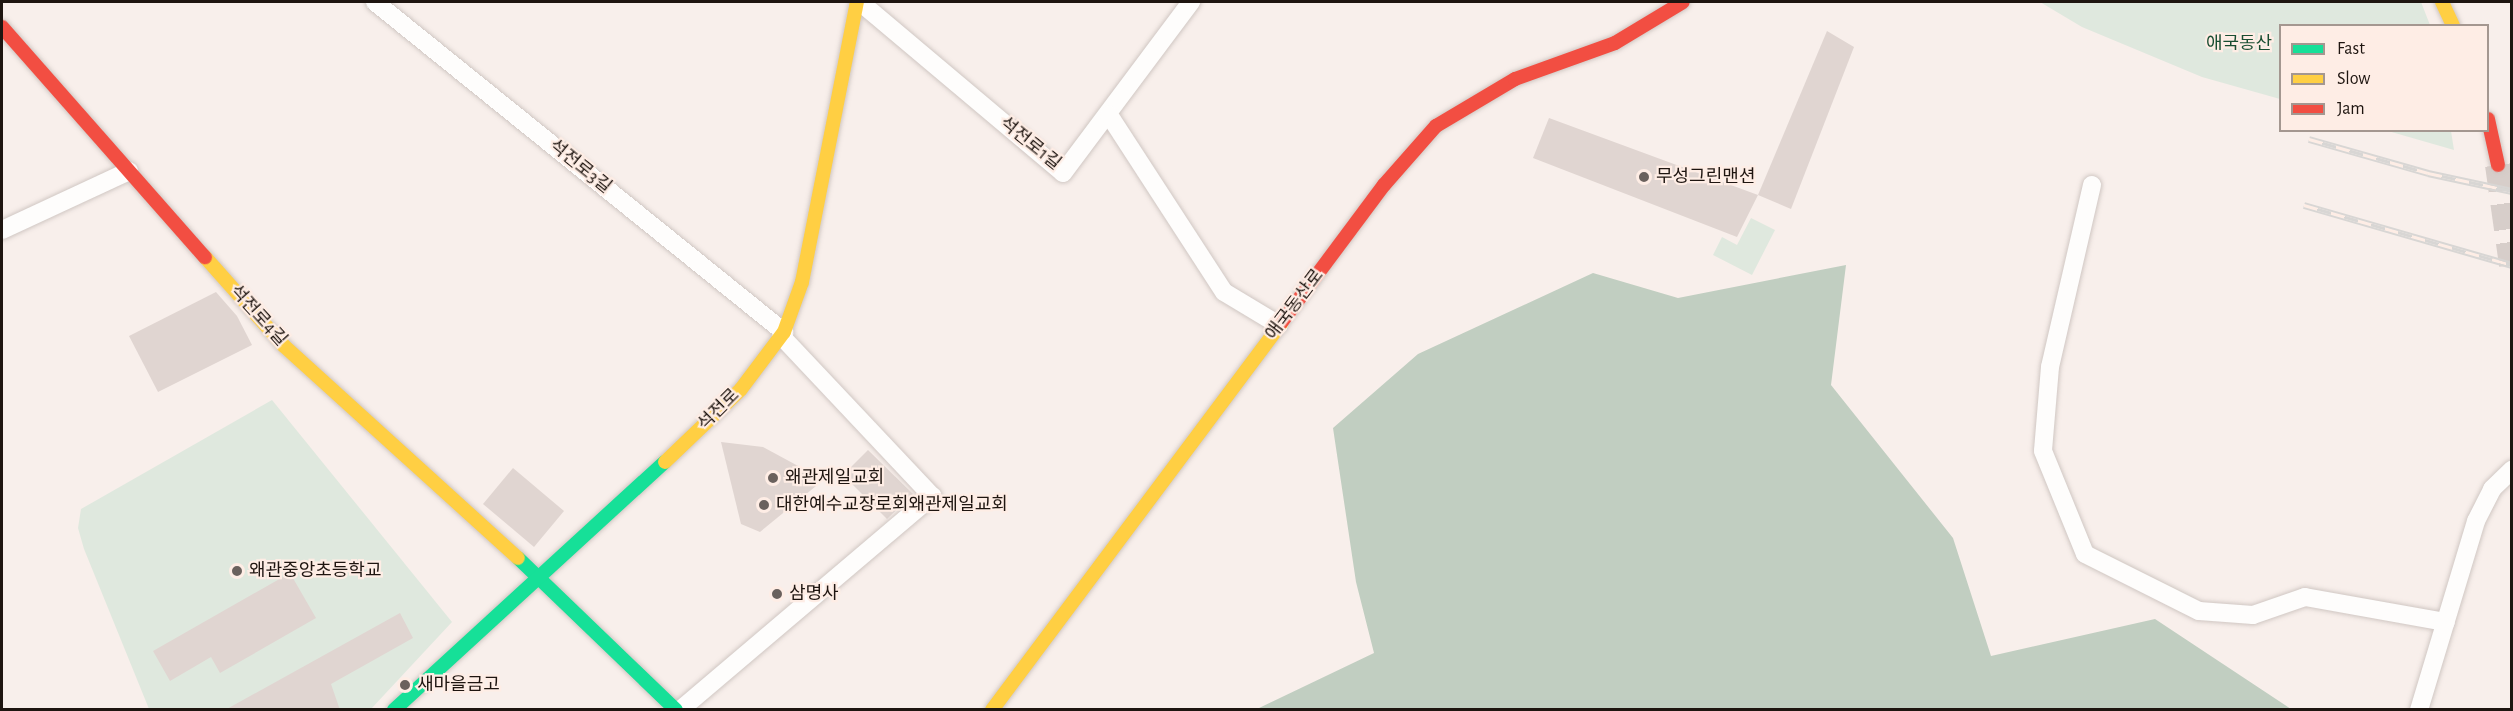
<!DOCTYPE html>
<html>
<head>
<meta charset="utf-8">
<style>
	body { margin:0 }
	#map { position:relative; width:2513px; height:711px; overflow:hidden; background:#f8efeb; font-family:"Alegreya Sans","Noto Sans KR",sans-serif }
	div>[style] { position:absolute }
	.green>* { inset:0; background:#dfe8de }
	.forest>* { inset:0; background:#c1cec1 }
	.building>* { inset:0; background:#e0d5d1 }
	.secondary-tunnel>* { height:26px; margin-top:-13px; transform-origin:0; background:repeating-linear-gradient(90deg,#d7ceca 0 26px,transparent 0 39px) }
	.roads { filter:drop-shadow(0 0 2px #d0c7c3) drop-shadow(0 0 2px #d0c7c3) }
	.street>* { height:18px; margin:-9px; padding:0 9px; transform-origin:9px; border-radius:9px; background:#fefdfc }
	.fast>* { height:14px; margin:-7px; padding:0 7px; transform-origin:7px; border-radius:7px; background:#16e098 }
	.slow>* { height:14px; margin:-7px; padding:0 7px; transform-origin:7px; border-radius:7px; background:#ffcf43 }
	.jam>* { height:14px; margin:-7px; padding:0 7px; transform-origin:7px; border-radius:7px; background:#f24e42 }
	.rail>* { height:7px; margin-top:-3.5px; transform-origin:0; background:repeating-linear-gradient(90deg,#feede5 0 14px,#d8d6d4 0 28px); box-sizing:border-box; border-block:2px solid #d8d6d4 }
	.dots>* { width:16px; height:16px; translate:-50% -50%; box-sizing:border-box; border:3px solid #feede5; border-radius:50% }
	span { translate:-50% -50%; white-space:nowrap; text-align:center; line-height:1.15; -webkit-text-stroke:4.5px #feede5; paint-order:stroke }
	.park-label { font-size:18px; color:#194e32 }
	.street-label { font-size:18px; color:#1e1510 }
	.poi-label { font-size:18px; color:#1e1510 }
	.left { translate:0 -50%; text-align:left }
	.frame { position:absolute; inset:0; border:3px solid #1e1510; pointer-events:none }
	.legend { position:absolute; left:2279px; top:24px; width:210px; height:108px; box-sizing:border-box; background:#feede5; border:2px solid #a49790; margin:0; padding:8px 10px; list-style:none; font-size:18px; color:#1e1510 }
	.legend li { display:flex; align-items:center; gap:12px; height:30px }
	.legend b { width:30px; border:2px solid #a49790 }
</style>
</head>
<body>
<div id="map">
	<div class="green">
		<div style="clip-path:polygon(2040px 2px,2421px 2px,2430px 25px,2280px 26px,2280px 99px,2202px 77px,2082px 27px)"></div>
		<div style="clip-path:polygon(2388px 131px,2451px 131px,2454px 150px)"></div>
		<div style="clip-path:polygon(1751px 218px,1775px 230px,1752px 275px,1713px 255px,1722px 237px,1737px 245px)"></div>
		<div style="clip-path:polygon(272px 400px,452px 622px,371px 709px,149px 709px,84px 549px,78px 528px,81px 509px)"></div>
	</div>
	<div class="forest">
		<div style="clip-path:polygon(1846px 265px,1831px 385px,1953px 538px,1991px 656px,2155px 619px,2291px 709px,1257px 709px,1374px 653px,1356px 582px,1333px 428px,1418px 354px,1593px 273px,1678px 298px)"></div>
	</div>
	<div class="building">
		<div style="clip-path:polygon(1827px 31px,1854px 47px,1791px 209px,1758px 195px)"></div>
		<div style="clip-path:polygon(1549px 118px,1758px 195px,1737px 237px,1533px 158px)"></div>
		<div style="clip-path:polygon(216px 292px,237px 316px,252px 345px,158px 392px,129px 336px)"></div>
		<div style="clip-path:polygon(721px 442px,763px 447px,800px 467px,816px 486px,760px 532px,741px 524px)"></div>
		<div style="clip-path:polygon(868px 450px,913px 494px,887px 519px,843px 475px)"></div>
		<div style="clip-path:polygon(513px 468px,564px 511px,534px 547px,483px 504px)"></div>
		<div style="clip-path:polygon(290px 573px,316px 618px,220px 673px,211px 657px,170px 681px,153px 651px)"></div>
		<div style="clip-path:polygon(400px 613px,413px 638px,331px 684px,340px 710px,225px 710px)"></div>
	</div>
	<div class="secondary-tunnel">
		<div style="left:2498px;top:165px;width:101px;rotate:82deg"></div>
	</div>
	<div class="roads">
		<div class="street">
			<div style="left:375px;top:2px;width:526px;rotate:38.9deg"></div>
			<div style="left:860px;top:2px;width:265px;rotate:40.1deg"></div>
			<div style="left:1063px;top:173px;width:214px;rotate:-53.2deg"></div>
			<div style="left:1109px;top:115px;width:211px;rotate:57deg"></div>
			<div style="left:1224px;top:292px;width:64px;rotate:31deg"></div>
			<div style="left:2092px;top:185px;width:187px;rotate:103deg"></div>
			<div style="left:2050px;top:367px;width:84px;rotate:94.8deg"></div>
			<div style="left:2043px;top:451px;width:111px;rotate:67.8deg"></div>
			<div style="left:2085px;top:554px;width:127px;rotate:26.6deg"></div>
			<div style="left:2199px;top:611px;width:54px;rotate:4.2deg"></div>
			<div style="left:2253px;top:615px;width:55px;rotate:-19.1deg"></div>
			<div style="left:2305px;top:597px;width:143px;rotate:10.1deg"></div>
			<div style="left:2px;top:230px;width:140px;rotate:-24.9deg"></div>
			<div style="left:680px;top:710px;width:331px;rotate:-40.3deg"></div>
			<div style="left:932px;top:496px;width:220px;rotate:-133.3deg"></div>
			<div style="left:2419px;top:710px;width:197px;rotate:-73.2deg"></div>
			<div style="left:2476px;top:521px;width:36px;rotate:-63deg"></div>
			<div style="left:2492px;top:489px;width:28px;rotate:-44deg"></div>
		</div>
		<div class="fast">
			<div style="left:518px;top:558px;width:219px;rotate:43.9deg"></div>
			<div style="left:394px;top:710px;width:367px;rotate:-42.5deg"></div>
		</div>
		<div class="slow">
			<div style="left:2442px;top:2px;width:26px;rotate:65deg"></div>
			<div style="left:205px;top:257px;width:118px;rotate:48.4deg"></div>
			<div style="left:283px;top:345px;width:317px;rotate:42.2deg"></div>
			<div style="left:665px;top:462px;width:105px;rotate:-43.8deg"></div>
			<div style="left:741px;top:389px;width:71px;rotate:-53deg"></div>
			<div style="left:784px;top:332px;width:53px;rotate:-70.2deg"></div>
			<div style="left:802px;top:282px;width:285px;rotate:-78.9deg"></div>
			<div style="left:992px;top:710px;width:483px;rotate:-53.2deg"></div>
		</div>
		<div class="jam">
			<div style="left:2px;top:27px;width:307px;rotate:48.6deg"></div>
			<div style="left:2488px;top:119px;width:47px;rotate:77.7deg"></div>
			<div style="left:1281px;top:323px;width:172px;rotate:-53.3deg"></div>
			<div style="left:1384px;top:185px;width:79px;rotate:-48.6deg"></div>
			<div style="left:1436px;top:126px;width:92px;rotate:-30.7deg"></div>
			<div style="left:1515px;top:79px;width:106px;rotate:-19.8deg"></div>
			<div style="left:1615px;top:43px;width:79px;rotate:-31.1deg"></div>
		</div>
	</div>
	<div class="rail">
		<div style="left:2309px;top:139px;width:124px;rotate:15.9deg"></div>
		<div style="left:2428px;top:173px;width:86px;rotate:12.1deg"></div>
		<div style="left:2304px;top:205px;width:216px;rotate:16.1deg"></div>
	</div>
	<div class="dots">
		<div style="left:1644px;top:177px;background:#6a615d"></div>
		<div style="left:773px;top:478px;background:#6a615d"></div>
		<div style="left:764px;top:505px;background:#6a615d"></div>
		<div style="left:237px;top:571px;background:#6a615d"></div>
		<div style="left:777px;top:594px;background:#6a615d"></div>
		<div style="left:405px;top:685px;background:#6a615d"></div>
	</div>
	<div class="park-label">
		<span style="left:2239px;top:44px">애국동산</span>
	</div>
	<div class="street-label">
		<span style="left:1030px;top:144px;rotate:39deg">석전로1길</span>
		<span style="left:580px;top:167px;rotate:39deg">석전로3길</span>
		<span style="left:1295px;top:305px;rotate:-53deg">애국동산로</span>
		<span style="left:258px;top:316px;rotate:48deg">석전로4길</span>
		<span style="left:719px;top:410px;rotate:-45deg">석전로</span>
	</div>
	<div class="poi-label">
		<span class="left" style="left:1656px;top:177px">무성그린맨션</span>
		<span class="left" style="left:785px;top:478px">왜관제일교회</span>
		<span class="left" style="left:776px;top:505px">대한예수교장로회왜관제일교회</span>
		<span class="left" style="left:249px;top:571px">왜관중앙초등학교</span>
		<span class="left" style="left:789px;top:594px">삼명사</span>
		<span class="left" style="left:417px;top:685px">새마을금고</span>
	</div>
	<div class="frame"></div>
	<ul class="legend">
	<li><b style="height:8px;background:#16e098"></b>Fast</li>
	<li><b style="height:8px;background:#ffcf43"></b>Slow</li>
	<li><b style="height:8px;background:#f24e42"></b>Jam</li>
	</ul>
</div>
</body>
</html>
